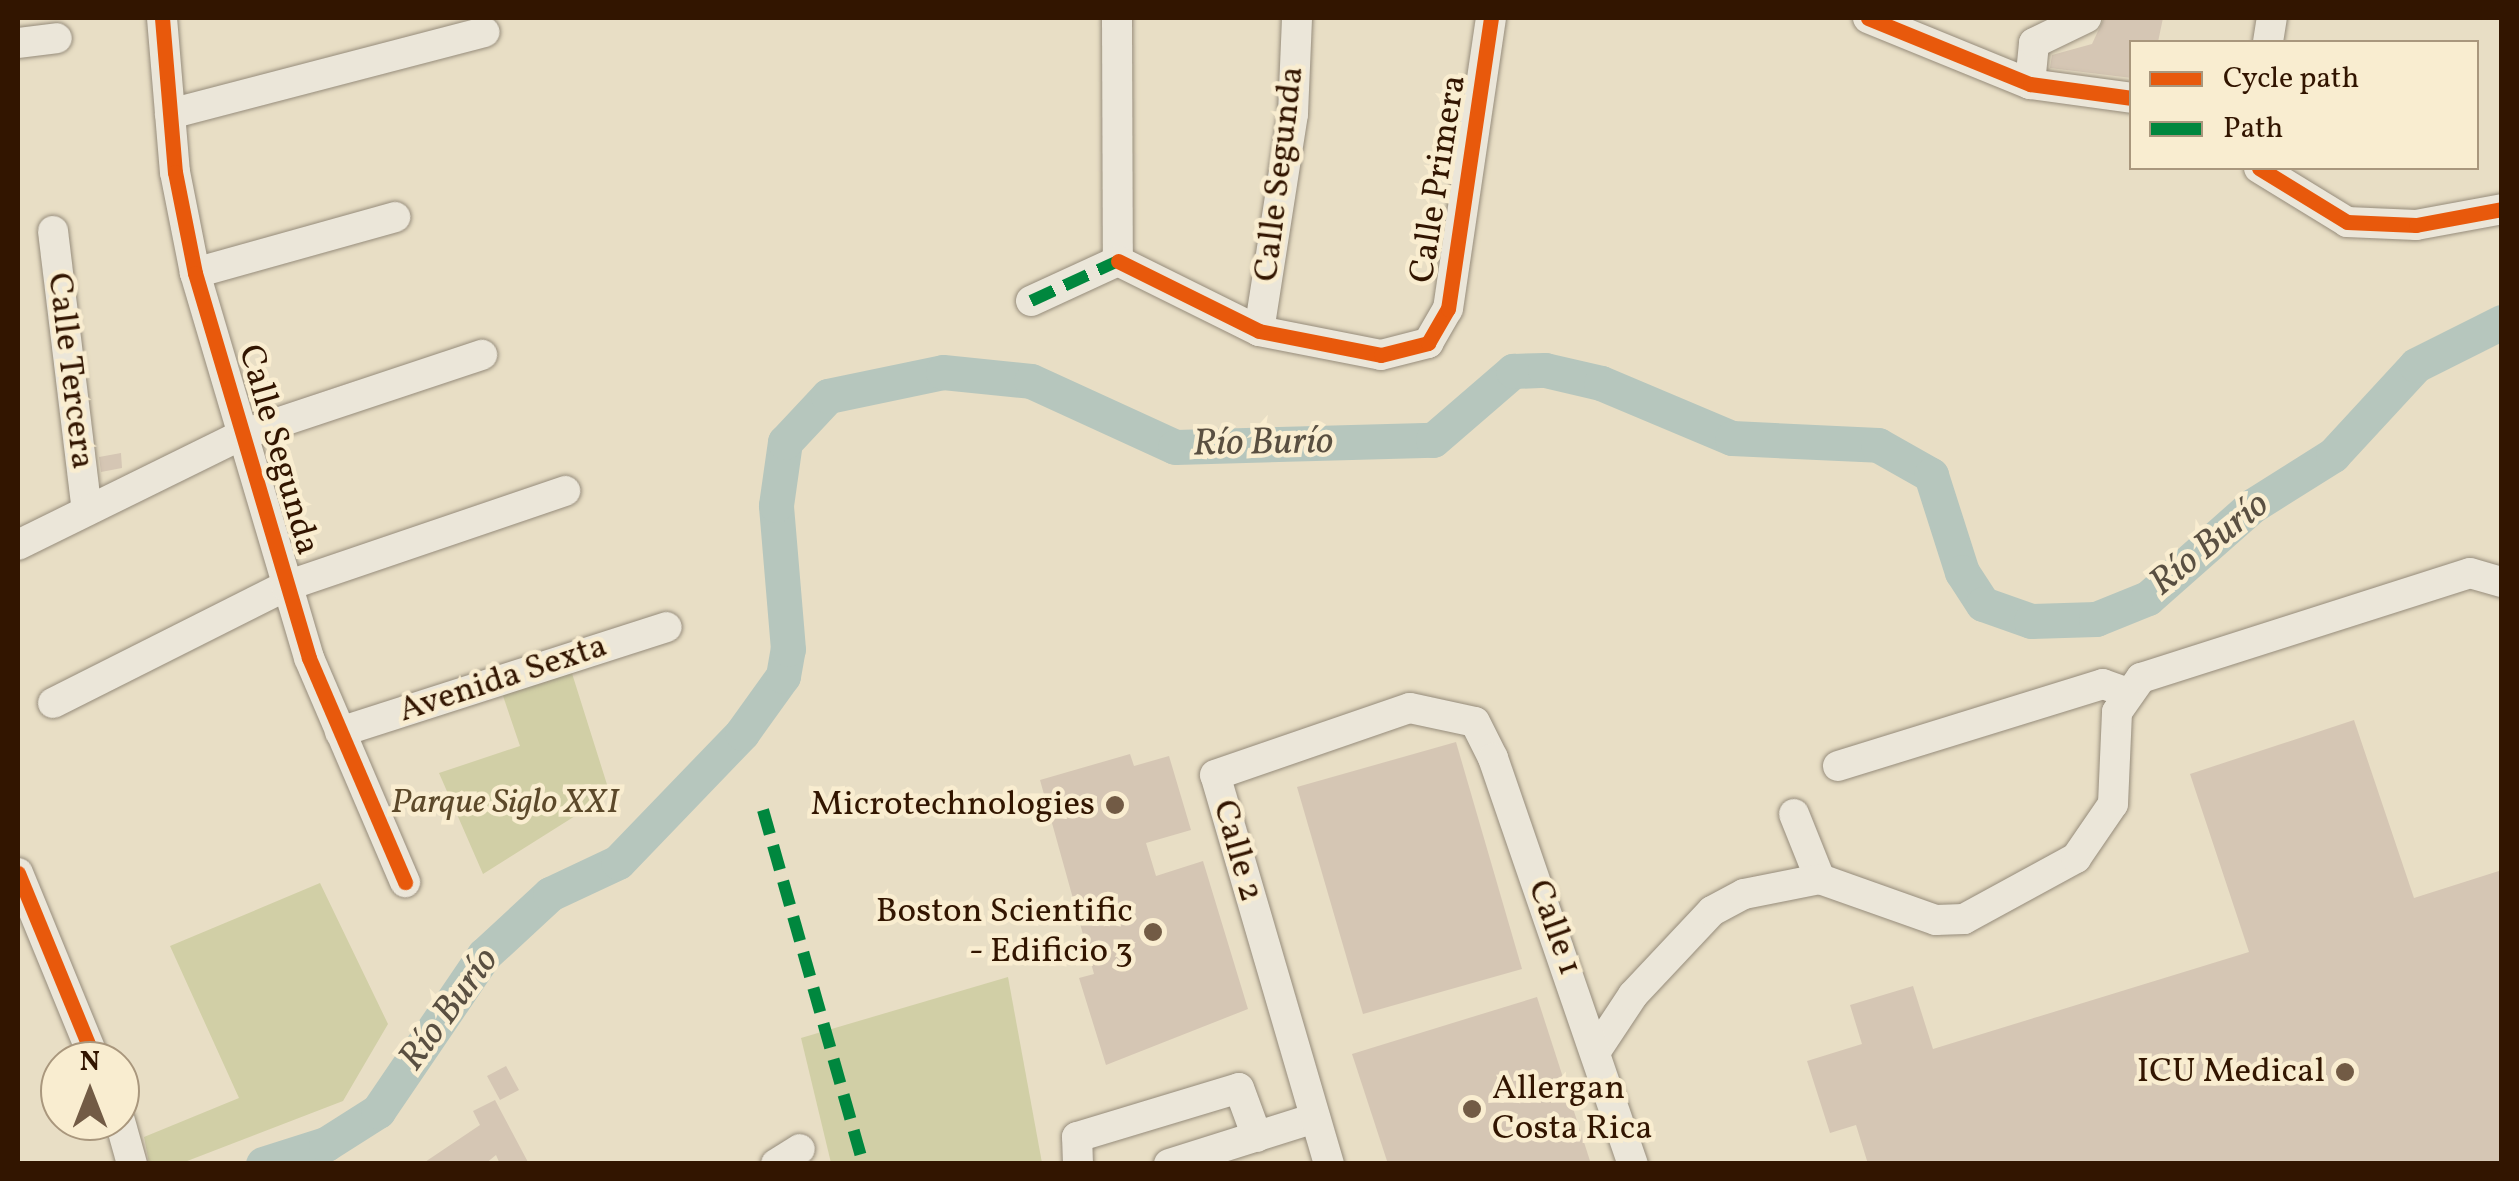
<!DOCTYPE html>
<html>
<head>
<meta charset="utf-8">
<style>
	body { margin:0 }
	#map { position:relative; width:2519px; height:1181px; overflow:hidden; background:#e8dec5; font-family:Vollkorn,serif }
	div>[style] { position:absolute }
	.green>* { inset:0; background:#d1cfa6 }
	.river>* { height:35px; margin:-17.5px; padding:0 17.5px; transform-origin:17.5px; border-radius:17.5px; background:#b6c6bd }
	.building>* { inset:0; background:#d5c6b4 }
	.roads { filter:drop-shadow(0 0 2px #968c7b) drop-shadow(0 0 2px #968c7b) }
	.minor>* { height:30px; margin:-15px; padding:0 15px; transform-origin:15px; border-radius:15px; background:#ebe6d9 }
	.quiet>* { height:12px; margin-top:-6px; transform-origin:0; background:repeating-linear-gradient(90deg,#00873e 0 25px,transparent 0 37px) }
	.cycleway>* { height:15px; margin:-7.5px; padding:0 7.5px; transform-origin:7.5px; border-radius:7.5px; background:#e8590c }
	.dots>* { width:28px; height:28px; translate:-50% -50%; box-sizing:border-box; border:5px solid #f9edd0; border-radius:50% }
	span { translate:-50% -50%; white-space:nowrap; text-align:center; line-height:1.15; -webkit-text-stroke:9px #f9edd0; paint-order:stroke }
	.street-label { font-size:35px; color:#321500 }
	.park-label { font-size:35px; color:#5c492a; font-style:italic }
	.poi-label { font-size:35px; color:#321500 }
	.right { translate:-100% -50%; text-align:right }
	.left { translate:0 -50%; text-align:left }
	.water-label { font-size:38px; color:#594f41; font-style:italic }
	.frame { position:absolute; inset:0; border:20px solid #321500; pointer-events:none }
	.legend { position:absolute; left:2129px; top:40px; width:350px; height:130px; box-sizing:border-box; background:#f9edd0; border:2px solid #a9977d; margin:0; padding:12px 18px; list-style:none; font-size:30px; color:#321500 }
	.legend li { display:flex; align-items:center; gap:20px; height:50px }
	.legend b { width:50px; border:2px solid #a9977d }
	.north { position:absolute; left:40px; top:1041px; width:100px; height:100px; box-sizing:border-box; background:#f9edd0; border:2px solid #a9977d; border-radius:50%; rotate:0deg; font-size:28px; font-weight:700; line-height:40px; text-align:center; color:#321500 }
	.north::after { content:''; display:block; margin:auto; width:35px; height:45px; background:#725b45; clip-path:polygon(50% 0,100% 100%,50% 72%,0 100%) }
</style>
</head>
<body>
<div id="map">
	<div class="green">
		<div style="clip-path:polygon(570px 667px,610px 794px,483px 874px,439px 773px,520px 746px,501px 690px)"></div>
		<div style="clip-path:polygon(320px 883px,388px 1024px,343px 1101px,182px 1163px,149px 1163px,144px 1137px,239px 1098px,170px 946px)"></div>
		<div style="clip-path:polygon(1008px 977px,1042px 1163px,831px 1163px,801px 1038px)"></div>
	</div>
	<div class="river">
		<div style="left:263px;top:1164px;width:66px;rotate:-17.6deg"></div>
		<div style="left:326px;top:1144px;width:62px;rotate:-32.4deg"></div>
		<div style="left:378px;top:1111px;width:189px;rotate:-55.8deg"></div>
		<div style="left:484px;top:955px;width:90px;rotate:-42.7deg"></div>
		<div style="left:550px;top:894px;width:75px;rotate:-25.2deg"></div>
		<div style="left:618px;top:862px;width:179px;rotate:-46.1deg"></div>
		<div style="left:742px;top:733px;width:70px;rotate:-54.3deg"></div>
		<div style="left:783px;top:676px;width:27px;rotate:-80deg"></div>
		<div style="left:788px;top:649px;width:144px;rotate:-94.8deg"></div>
		<div style="left:776px;top:505px;width:64px;rotate:-81.9deg"></div>
		<div style="left:785px;top:442px;width:63px;rotate:-46.9deg"></div>
		<div style="left:828px;top:396px;width:117px;rotate:-11.8deg"></div>
		<div style="left:943px;top:372px;width:88px;rotate:5.8deg"></div>
		<div style="left:1031px;top:381px;width:158px;rotate:24.6deg"></div>
		<div style="left:1175px;top:447px;width:258px;rotate:-1.6deg"></div>
		<div style="left:1433px;top:440px;width:106px;rotate:-40.8deg"></div>
		<div style="left:1513px;top:371px;width:32px;rotate:-2deg"></div>
		<div style="left:1545px;top:370px;width:57px;rotate:13.1deg"></div>
		<div style="left:1601px;top:383px;width:142px;rotate:22.8deg"></div>
		<div style="left:1732px;top:438px;width:146px;rotate:2.7deg"></div>
		<div style="left:1878px;top:445px;width:61px;rotate:29.5deg"></div>
		<div style="left:1931px;top:475px;width:102px;rotate:72.3deg"></div>
		<div style="left:1962px;top:572px;width:38px;rotate:57deg"></div>
		<div style="left:1983px;top:604px;width:51px;rotate:19.5deg"></div>
		<div style="left:2031px;top:621px;width:65px;rotate:-1.8deg"></div>
		<div style="left:2096px;top:619px;width:56px;rotate:-22deg"></div>
		<div style="left:2148px;top:598px;width:139px;rotate:-41.5deg"></div>
		<div style="left:2252px;top:506px;width:96px;rotate:-32.2deg"></div>
		<div style="left:2333px;top:455px;width:122px;rotate:-47.3deg"></div>
		<div style="left:2416px;top:365px;width:96px;rotate:-26.6deg"></div>
	</div>
	<div class="building">
		<div style="clip-path:polygon(2104px 18px,2163px 18px,2158px 42px,2132px 42px,2132px 78px,2050px 68px,2052px 55px,2092px 44px)"></div>
		<div style="clip-path:polygon(121px 453px,122px 468px,101px 472px,99px 457px)"></div>
		<div style="clip-path:polygon(2354px 720px,2414px 898px,2502px 870px,2502px 1164px,1868px 1164px,1856px 1125px,1830px 1133px,1807px 1061px,1862px 1044px,1850px 1005px,1913px 986px,1933px 1049px,2249px 952px,2190px 774px)"></div>
		<div style="clip-path:polygon(1456px 742px,1522px 969px,1363px 1014px,1297px 787px)"></div>
		<div style="clip-path:polygon(1130px 754px,1134px 766px,1169px 756px,1191px 830px,1146px 843px,1156px 876px,1203px 861px,1248px 1009px,1106px 1065px,1079px 978px,1094px 974px,1040px 780px)"></div>
		<div style="clip-path:polygon(1537px 997px,1591px 1164px,1388px 1164px,1352px 1054px)"></div>
		<div style="clip-path:polygon(506px 1066px,519px 1090px,500px 1100px,487px 1076px)"></div>
		<div style="clip-path:polygon(495px 1100px,529px 1164px,500px 1164px,496px 1155px,485px 1164px,422px 1164px,480px 1125px,473px 1111px)"></div>
	</div>
	<div class="roads">
		<div class="minor">
			<div style="left:162px;top:18px;width:155px;rotate:85.2deg"></div>
			<div style="left:175px;top:172px;width:103px;rotate:78.8deg"></div>
			<div style="left:195px;top:273px;width:402px;rotate:73.5deg"></div>
			<div style="left:309px;top:658px;width:244px;rotate:66.8deg"></div>
			<div style="left:1117px;top:18px;width:243px;rotate:89.8deg"></div>
			<div style="left:1868px;top:18px;width:175px;rotate:22.2deg"></div>
			<div style="left:2030px;top:84px;width:103px;rotate:7.8deg"></div>
			<div style="left:2268px;top:42px;width:24px;rotate:-81deg"></div>
			<div style="left:18px;top:43px;width:39px;rotate:-7deg"></div>
			<div style="left:2030px;top:84px;width:41px;rotate:-84.4deg"></div>
			<div style="left:2034px;top:43px;width:58px;rotate:-25.7deg"></div>
			<div style="left:170px;top:114px;width:325px;rotate:-14.6deg"></div>
			<div style="left:2259px;top:168px;width:103px;rotate:31.5deg"></div>
			<div style="left:2347px;top:222px;width:69px;rotate:2.5deg"></div>
			<div style="left:2416px;top:225px;width:87px;rotate:-10.5deg"></div>
			<div style="left:53px;top:231px;width:281px;rotate:83.1deg"></div>
			<div style="left:1118px;top:261px;width:157px;rotate:26.4deg"></div>
			<div style="left:1259px;top:331px;width:124px;rotate:11.1deg"></div>
			<div style="left:1381px;top:355px;width:49px;rotate:-14.3deg"></div>
			<div style="left:1428px;top:343px;width:39px;rotate:-60deg"></div>
			<div style="left:1448px;top:309px;width:294px;rotate:-81.6deg"></div>
			<div style="left:195px;top:273px;width:208px;rotate:-15.6deg"></div>
			<div style="left:1031px;top:301px;width:96px;rotate:-24.7deg"></div>
			<div style="left:1259px;top:331px;width:220px;rotate:-81.1deg"></div>
			<div style="left:1293px;top:114px;width:96px;rotate:-87.6deg"></div>
			<div style="left:18px;top:545px;width:252px;rotate:-26.2deg"></div>
			<div style="left:244px;top:434px;width:251px;rotate:-18.4deg"></div>
			<div style="left:53px;top:703px;width:261px;rotate:-26.7deg"></div>
			<div style="left:286px;top:586px;width:295px;rotate:-18.8deg"></div>
			<div style="left:340px;top:732px;width:343px;rotate:-17.8deg"></div>
			<div style="left:1838px;top:766px;width:277px;rotate:-17.2deg"></div>
			<div style="left:2103px;top:684px;width:23px;rotate:20deg"></div>
			<div style="left:1794px;top:814px;width:70px;rotate:68.2deg"></div>
			<div style="left:18px;top:873px;width:203px;rotate:67.7deg"></div>
			<div style="left:1596px;top:1051px;width:67px;rotate:-56.5deg"></div>
			<div style="left:1633px;top:995px;width:115px;rotate:-46.8deg"></div>
			<div style="left:1712px;top:911px;width:36px;rotate:-28deg"></div>
			<div style="left:1744px;top:894px;width:77px;rotate:-11.2deg"></div>
			<div style="left:1820px;top:879px;width:123px;rotate:19.5deg"></div>
			<div style="left:1936px;top:920px;width:28px;rotate:-2deg"></div>
			<div style="left:1964px;top:919px;width:128px;rotate:-28.6deg"></div>
			<div style="left:2076px;top:858px;width:65px;rotate:-55.6deg"></div>
			<div style="left:2113px;top:804px;width:92px;rotate:-87.5deg"></div>
			<div style="left:2117px;top:712px;width:42px;rotate:-54.8deg"></div>
			<div style="left:2141px;top:678px;width:345px;rotate:-17.7deg"></div>
			<div style="left:2470px;top:573px;width:33px;rotate:16deg"></div>
			<div style="left:120px;top:1121px;width:45px;rotate:74.4deg"></div>
			<div style="left:776px;top:1164px;width:28px;rotate:-32deg"></div>
			<div style="left:1078px;top:1164px;width:27px;rotate:-92deg"></div>
			<div style="left:1077px;top:1137px;width:169px;rotate:-16.8deg"></div>
			<div style="left:1239px;top:1088px;width:52px;rotate:69.8deg"></div>
			<div style="left:1169px;top:1164px;width:153px;rotate:-17.5deg"></div>
			<div style="left:1329px;top:1164px;width:405px;rotate:-106.3deg"></div>
			<div style="left:1215px;top:775px;width:206px;rotate:-19deg"></div>
			<div style="left:1410px;top:708px;width:66px;rotate:12.2deg"></div>
			<div style="left:1475px;top:722px;width:40px;rotate:63.4deg"></div>
			<div style="left:1493px;top:758px;width:429px;rotate:71deg"></div>
		</div>
	</div>
	<div class="quiet">
		<div style="left:1031px;top:301px;width:96px;rotate:-24.7deg"></div>
		<div style="left:763px;top:810px;width:368px;rotate:74.2deg"></div>
	</div>
	<div class="cycleway">
		<div style="left:162px;top:18px;width:155px;rotate:85.2deg"></div>
		<div style="left:175px;top:172px;width:103px;rotate:78.8deg"></div>
		<div style="left:195px;top:273px;width:402px;rotate:73.5deg"></div>
		<div style="left:309px;top:658px;width:244px;rotate:66.8deg"></div>
		<div style="left:1868px;top:18px;width:175px;rotate:22.2deg"></div>
		<div style="left:2030px;top:84px;width:103px;rotate:7.8deg"></div>
		<div style="left:2259px;top:168px;width:103px;rotate:31.5deg"></div>
		<div style="left:2347px;top:222px;width:69px;rotate:2.5deg"></div>
		<div style="left:2416px;top:225px;width:87px;rotate:-10.5deg"></div>
		<div style="left:1118px;top:261px;width:157px;rotate:26.4deg"></div>
		<div style="left:1259px;top:331px;width:124px;rotate:11.1deg"></div>
		<div style="left:1381px;top:355px;width:49px;rotate:-14.3deg"></div>
		<div style="left:1428px;top:343px;width:39px;rotate:-60deg"></div>
		<div style="left:1448px;top:309px;width:294px;rotate:-81.6deg"></div>
		<div style="left:18px;top:873px;width:203px;rotate:67.7deg"></div>
	</div>
	<div class="dots">
		<div style="left:1115px;top:805px;background:#725b45"></div>
		<div style="left:1153px;top:932px;background:#725b45"></div>
		<div style="left:2345px;top:1072px;background:#725b45"></div>
		<div style="left:1472px;top:1109px;background:#725b45"></div>
	</div>
	<div class="street-label">
		<span style="left:1280px;top:174px;rotate:-83deg">Calle Segunda</span>
		<span style="left:1439px;top:179px;rotate:-81deg">Calle Primera</span>
		<span style="left:70px;top:371px;rotate:83deg">Calle Tercera</span>
		<span style="left:278px;top:450px;rotate:74deg">Calle Segunda</span>
		<span style="left:503px;top:679px;rotate:-18deg">Avenida Sexta</span>
		<span style="left:1237px;top:851px;rotate:74deg">Calle 2</span>
		<span style="left:1554px;top:928px;rotate:70deg">Calle 1</span>
	</div>
	<div class="park-label">
		<span style="left:505px;top:803px">Parque Siglo XXI</span>
	</div>
	<div class="poi-label">
		<span class="right" style="left:1095px;top:805px">Microtechnologies</span>
		<span class="right" style="left:1133px;top:932px">Boston Scientific<br>- Edificio 3</span>
		<span class="right" style="left:2325px;top:1072px">ICU Medical</span>
		<span class="left" style="left:1492px;top:1109px">Allergan<br>Costa Rica</span>
	</div>
	<div class="water-label">
		<span style="left:1263px;top:444px;rotate:-1deg">Río Burío</span>
		<span style="left:2210px;top:545px;rotate:-39deg">Río Burío</span>
		<span style="left:450px;top:1010px;rotate:-54deg">Río Burío</span>
	</div>
	<div class="frame"></div>
	<ul class="legend">
	<li><b style="height:12px;background:#e8590c"></b>Cycle path</li>
	<li><b style="height:12px;background:#00873e"></b>Path</li>
	</ul>
	<div class="north">N</div>
</div>
</body>
</html>
